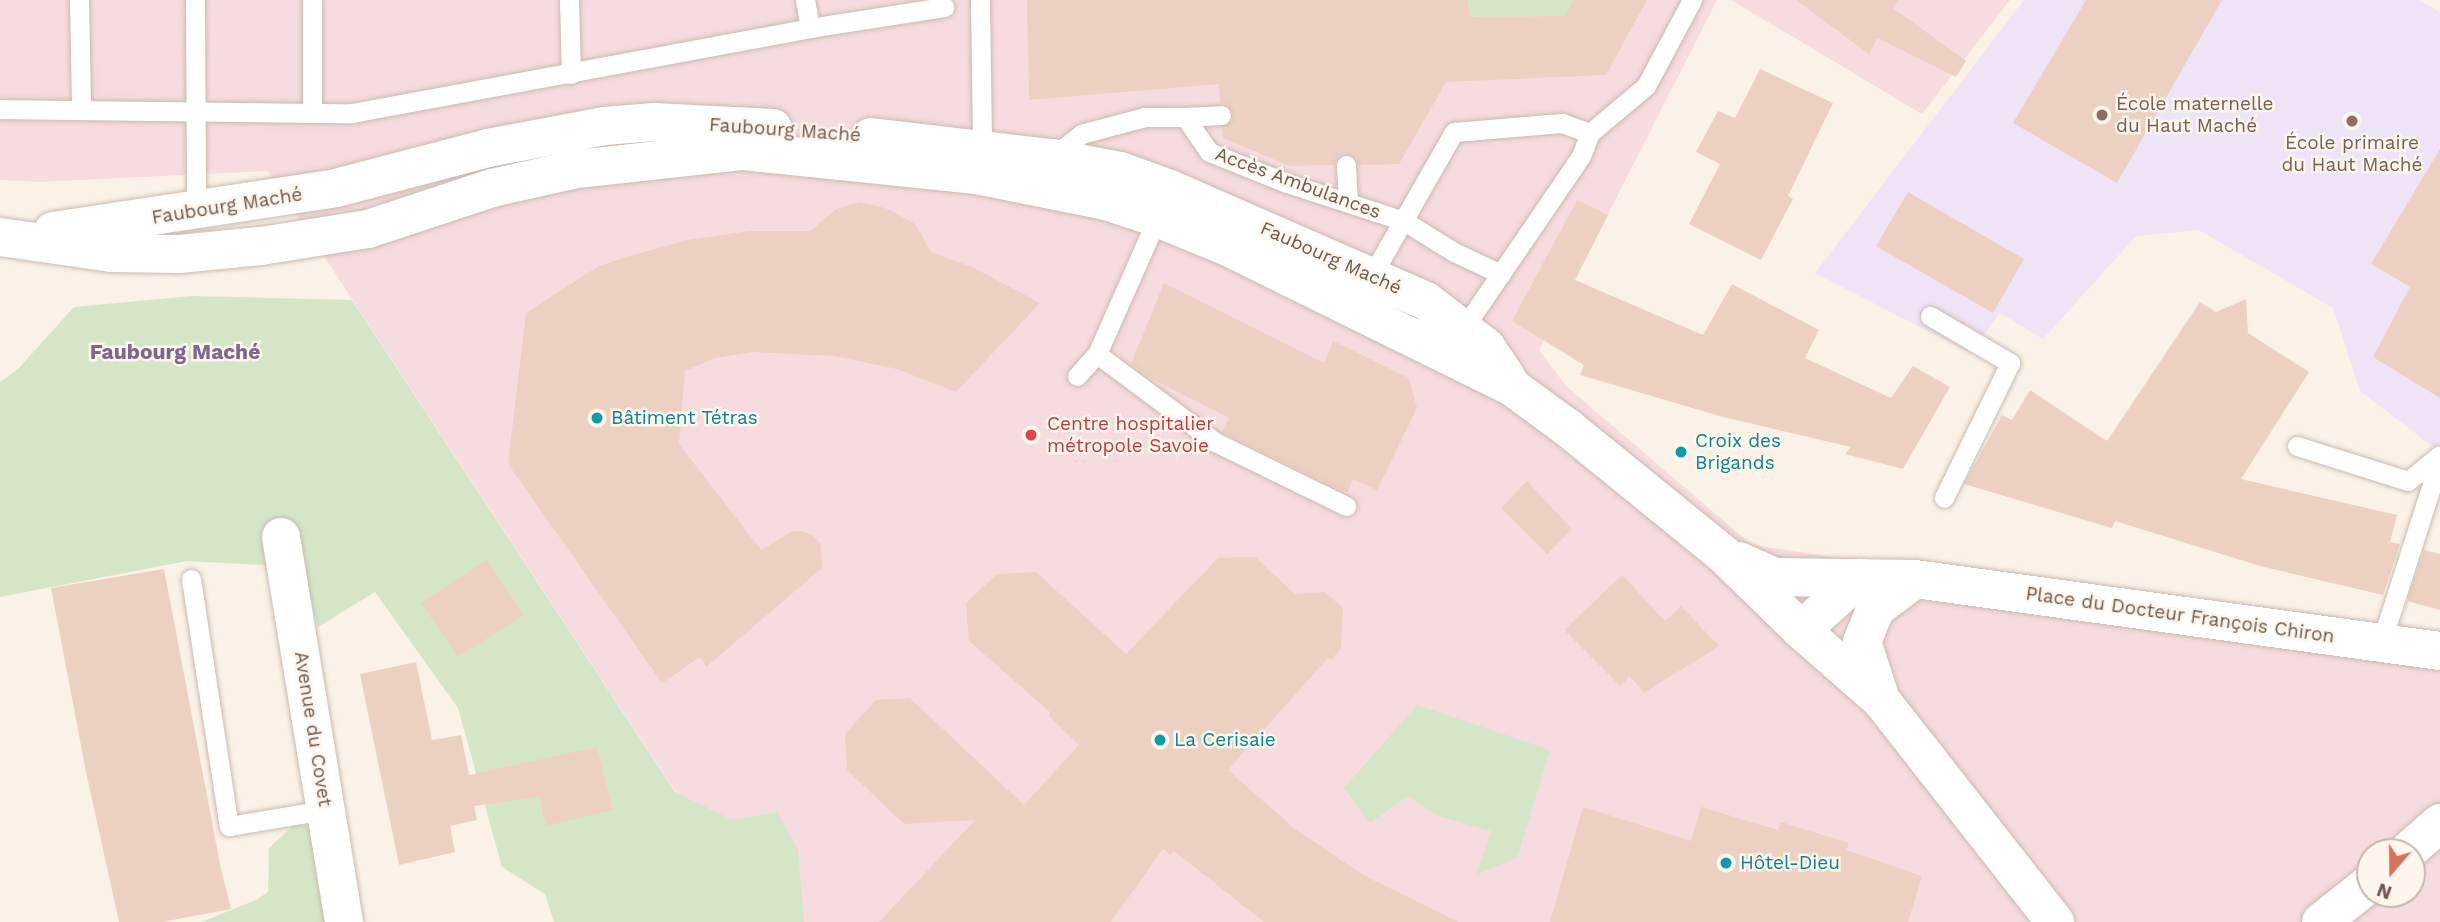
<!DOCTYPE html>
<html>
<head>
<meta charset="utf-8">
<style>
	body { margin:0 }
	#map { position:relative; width:2440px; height:922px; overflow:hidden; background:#faf2e7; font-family:"Work Sans",sans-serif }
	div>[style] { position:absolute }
	.education>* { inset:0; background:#efe3f6 }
	.medical>* { inset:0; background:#f6dbdf }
	.green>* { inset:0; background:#d4e6c7 }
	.building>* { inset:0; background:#ecd1c2 }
	.roads { filter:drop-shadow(0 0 2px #cabaae) drop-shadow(0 0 2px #cabaae) }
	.service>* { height:19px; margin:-9.5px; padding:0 9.5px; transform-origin:9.5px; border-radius:9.5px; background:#fff }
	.minor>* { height:38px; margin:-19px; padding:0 19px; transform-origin:19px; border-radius:19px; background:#fff }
	.tertiary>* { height:38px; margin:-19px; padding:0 19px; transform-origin:19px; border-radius:19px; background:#fff }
	.dots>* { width:19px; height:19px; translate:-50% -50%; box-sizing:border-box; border:4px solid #fdf6ed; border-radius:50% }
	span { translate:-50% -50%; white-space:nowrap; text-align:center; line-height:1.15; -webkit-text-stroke:5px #fdf6ed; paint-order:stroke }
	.education-label { font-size:19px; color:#785e54 }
	.left { translate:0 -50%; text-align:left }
	.street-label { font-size:19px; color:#70594e }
	.culture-label { font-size:19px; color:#0d838f }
	.health-label { font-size:19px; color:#be3a42 }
	.neighbourhood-label { font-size:21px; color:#7e668c; font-weight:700 }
	.north { position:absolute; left:2356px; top:838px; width:70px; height:70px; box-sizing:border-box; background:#fdf6ed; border:2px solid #c5b7ad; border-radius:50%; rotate:200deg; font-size:19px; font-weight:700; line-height:28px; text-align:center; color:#70594e }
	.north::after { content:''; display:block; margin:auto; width:24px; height:32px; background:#d5725a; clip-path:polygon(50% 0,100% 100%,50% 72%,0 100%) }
</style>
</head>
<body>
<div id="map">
	<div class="education">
		<div style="clip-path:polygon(2024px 0,2419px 0,2440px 12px,2440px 452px,2360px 391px,2333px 308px,2199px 230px,2136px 236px,2043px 339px,2000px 313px,1970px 353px,1815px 273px)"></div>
	</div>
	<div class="medical">
		<div style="clip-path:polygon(evenodd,0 0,1717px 0,1539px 350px,1566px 386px,1752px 545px,2440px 645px,2440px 922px,761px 922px,268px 171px,39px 182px,0 180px,0 0,2370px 852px,2412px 852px,2412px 894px,2370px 894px,2370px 852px)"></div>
		<div style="clip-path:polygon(1731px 0,2010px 0,1922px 114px)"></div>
	</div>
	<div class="green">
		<div style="clip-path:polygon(1468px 0,1573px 0,1565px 16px,1469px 17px)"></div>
		<div style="clip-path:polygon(192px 296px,352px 300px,675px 792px,732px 820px,777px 812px,798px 850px,804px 922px,554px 922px,545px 894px,502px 867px,458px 708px,375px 592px,318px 627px,308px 588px,263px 565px,187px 561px,0 597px,0 382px,18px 369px,74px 307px)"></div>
		<div style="clip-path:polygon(1417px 705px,1550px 750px,1517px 858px,1477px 874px,1491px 831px,1438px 816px,1408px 796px,1370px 823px,1344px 788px)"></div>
		<div style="clip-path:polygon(295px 824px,314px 827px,325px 922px,201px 922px,256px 900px,268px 892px,269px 848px)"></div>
	</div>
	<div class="building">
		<div style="clip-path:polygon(1027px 0,1468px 0,1469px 17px,1565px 16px,1573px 0,1647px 0,1606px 75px,1446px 82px,1399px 164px,1358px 165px,1356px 158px,1346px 153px,1339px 155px,1334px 165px,1290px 166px,1223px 138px,1222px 127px,1232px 121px,1233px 114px,1227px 104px,1220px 103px,1219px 84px,1029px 100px)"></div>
		<div style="clip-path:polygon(1796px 0,1898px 0,1893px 8px,1966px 61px,1956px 77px,1877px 38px,1869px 54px)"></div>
		<div style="clip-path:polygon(2086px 0,2222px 0,2117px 183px,2013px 123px)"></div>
		<div style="clip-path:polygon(1760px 69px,1833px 103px,1788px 196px,1793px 199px,1761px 260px,1689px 224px,1720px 164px,1696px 152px,1718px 111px,1735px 118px)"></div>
		<div style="clip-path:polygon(2440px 149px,2440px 398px,2373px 357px,2410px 287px,2371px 264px)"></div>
		<div style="clip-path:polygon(1908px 192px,2024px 259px,1993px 313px,1876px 246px)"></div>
		<div style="clip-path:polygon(1577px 200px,1608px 215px,1575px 280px,1703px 335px,1732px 284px,1819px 330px,1805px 358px,1891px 398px,1913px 366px,1950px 387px,1903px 469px,1845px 454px,1851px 447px,1723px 417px,1580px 375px,1584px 365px,1512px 321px)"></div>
		<div style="clip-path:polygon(860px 202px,888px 209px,915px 224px,931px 252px,972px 267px,1040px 303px,956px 392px,897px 369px,834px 356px,754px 352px,715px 358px,685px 371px,679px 444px,761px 550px,791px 532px,801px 531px,812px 535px,820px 543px,823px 567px,706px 667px,700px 657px,662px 683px,508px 464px,526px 313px,599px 266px,633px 255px,688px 240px,749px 231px,810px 231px,836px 209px)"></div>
		<div style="clip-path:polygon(1164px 283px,1324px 363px,1333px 341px,1409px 378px,1417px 408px,1377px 490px,1353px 479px,1347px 493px,1222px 432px,1229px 418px,1152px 379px,1131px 364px)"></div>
		<div style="clip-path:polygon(2246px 299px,2248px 333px,2309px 372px,2241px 479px,2397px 515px,2390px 542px,2400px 544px,2383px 595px,2260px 566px,2115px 521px,2112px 528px,1964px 484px,2002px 415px,2012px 420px,2030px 390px,2107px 441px,2200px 302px,2216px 312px)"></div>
		<div style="clip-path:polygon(1527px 481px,1572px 529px,1547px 554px,1501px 508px)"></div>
		<div style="clip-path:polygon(2424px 550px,2440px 554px,2440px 610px,2407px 601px)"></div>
		<div style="clip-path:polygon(1255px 557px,1295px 594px,1325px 592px,1343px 608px,1341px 648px,1332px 659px,1327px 659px,1228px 770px,1295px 829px,1363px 875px,1459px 922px,1264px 922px,1174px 851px,1170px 855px,1163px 849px,1111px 922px,879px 922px,975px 820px,904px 824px,847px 770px,845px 734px,876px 700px,910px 698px,1024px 805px,1079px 745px,1049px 716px,1050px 712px,969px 641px,966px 603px,997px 574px,1036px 572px,1126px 654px,1218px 558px)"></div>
		<div style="clip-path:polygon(487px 560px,524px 615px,458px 657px,421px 603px)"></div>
		<div style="clip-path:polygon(164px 569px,220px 864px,231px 909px,162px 922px,119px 922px,86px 772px,51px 588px)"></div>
		<div style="clip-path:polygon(1622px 575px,1665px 621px,1681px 606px,1719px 646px,1644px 693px,1630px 676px,1620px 686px,1564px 630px)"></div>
		<div style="clip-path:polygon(416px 662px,432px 740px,461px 735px,469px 775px,597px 747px,613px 810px,546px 826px,539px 797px,474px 806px,477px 820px,450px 826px,455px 852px,399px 865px,360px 674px)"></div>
		<div style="clip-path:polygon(1583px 807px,1691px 841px,1701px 807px,1778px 830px,1781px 822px,1849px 843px,1846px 850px,1922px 876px,1908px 922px,1550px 922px)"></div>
	</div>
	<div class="roads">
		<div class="service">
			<div style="left:79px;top:0;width:109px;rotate:88.9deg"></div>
			<div style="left:195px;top:0;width:212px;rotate:89.7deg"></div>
			<div style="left:312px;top:0;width:112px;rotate:90deg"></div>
			<div style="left:569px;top:0;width:74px;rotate:88.5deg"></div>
			<div style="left:980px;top:0;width:149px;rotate:89.2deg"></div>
			<div style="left:810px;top:28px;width:136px;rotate:-8.9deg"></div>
			<div style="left:0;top:109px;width:352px;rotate:0.7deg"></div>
			<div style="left:352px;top:113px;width:466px;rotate:-10.5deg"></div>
			<div style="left:810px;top:28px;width:28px;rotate:-100deg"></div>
			<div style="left:1185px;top:117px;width:36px;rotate:-3deg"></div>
			<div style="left:1052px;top:157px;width:37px;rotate:-38deg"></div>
			<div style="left:1081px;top:134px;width:66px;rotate:-14.9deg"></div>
			<div style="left:1145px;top:117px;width:40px"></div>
			<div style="left:1185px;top:117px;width:42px;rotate:55.6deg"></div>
			<div style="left:1209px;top:152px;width:84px;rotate:21.7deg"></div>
			<div style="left:1287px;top:183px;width:123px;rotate:18deg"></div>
			<div style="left:1404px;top:221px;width:59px;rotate:31.8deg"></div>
			<div style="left:1454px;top:252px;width:52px;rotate:25.1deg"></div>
			<div style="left:1346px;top:165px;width:37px;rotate:87deg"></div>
			<div style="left:1372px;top:275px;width:165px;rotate:-60.2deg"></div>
			<div style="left:1454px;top:132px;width:108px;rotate:-4.8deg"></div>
			<div style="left:1562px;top:123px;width:30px;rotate:20deg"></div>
			<div style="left:1930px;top:316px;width:93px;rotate:30.4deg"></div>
			<div style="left:2010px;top:363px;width:150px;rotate:116.1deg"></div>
			<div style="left:1463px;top:329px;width:209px;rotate:-55.7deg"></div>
			<div style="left:1581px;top:156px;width:25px;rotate:-69deg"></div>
			<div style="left:1590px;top:133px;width:73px;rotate:-40deg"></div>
			<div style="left:1646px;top:86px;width:98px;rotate:-61.9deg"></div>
			<div style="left:1097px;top:354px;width:147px;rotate:36.7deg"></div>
			<div style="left:1215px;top:442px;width:146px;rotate:26deg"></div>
			<div style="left:1077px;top:376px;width:30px;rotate:-48deg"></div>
			<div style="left:1097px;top:354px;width:155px;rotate:-66.1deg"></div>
			<div style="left:2297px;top:446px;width:116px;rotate:17.5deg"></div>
			<div style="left:2408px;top:481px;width:41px;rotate:-39.1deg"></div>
			<div style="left:191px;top:579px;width:250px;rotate:81.3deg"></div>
			<div style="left:229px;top:826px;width:97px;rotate:-9.5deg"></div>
			<div style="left:2381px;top:643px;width:193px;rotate:-72.2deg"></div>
		</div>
		<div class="minor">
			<div style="left:281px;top:537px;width:390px;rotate:80.7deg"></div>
			<div style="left:1801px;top:630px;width:79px;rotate:-41.4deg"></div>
			<div style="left:1881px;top:700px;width:61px;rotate:-108.1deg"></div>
			<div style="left:1862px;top:642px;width:35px;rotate:-68deg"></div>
			<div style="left:1875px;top:609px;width:50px;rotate:-36.9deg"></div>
		</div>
		<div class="tertiary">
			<div style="left:871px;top:137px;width:181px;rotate:6.7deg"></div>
			<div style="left:1051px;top:158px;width:70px;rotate:10.7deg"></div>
			<div style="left:1120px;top:171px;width:53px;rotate:19.8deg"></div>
			<div style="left:1170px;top:189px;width:279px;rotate:23.6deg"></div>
			<div style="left:1426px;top:301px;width:76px;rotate:37.5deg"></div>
			<div style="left:1486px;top:347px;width:36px;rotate:56deg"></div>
			<div style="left:53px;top:231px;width:286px;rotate:-8.6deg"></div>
			<div style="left:336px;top:188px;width:157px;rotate:-14.7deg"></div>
			<div style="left:488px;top:148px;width:118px;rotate:-10.7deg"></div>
			<div style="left:604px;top:126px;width:50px;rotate:-4.6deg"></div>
			<div style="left:654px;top:122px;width:119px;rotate:2.9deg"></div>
			<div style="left:0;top:237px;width:113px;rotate:8.1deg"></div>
			<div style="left:112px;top:253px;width:67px;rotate:0.9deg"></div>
			<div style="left:179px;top:254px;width:82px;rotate:-5.6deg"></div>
			<div style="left:261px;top:246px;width:108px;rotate:-9deg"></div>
			<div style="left:368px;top:229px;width:131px;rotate:-18.3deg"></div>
			<div style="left:492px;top:188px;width:87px;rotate:-12.6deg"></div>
			<div style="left:577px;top:169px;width:167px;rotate:-6.2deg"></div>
			<div style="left:743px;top:151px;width:235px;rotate:5.9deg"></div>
			<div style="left:977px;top:175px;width:132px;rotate:11.4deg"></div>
			<div style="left:1106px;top:201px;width:54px;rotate:18.4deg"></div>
			<div style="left:1157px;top:218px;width:77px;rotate:22.2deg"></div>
			<div style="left:1228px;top:247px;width:317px;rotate:26.2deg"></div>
			<div style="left:1512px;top:387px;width:69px;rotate:36.2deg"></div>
			<div style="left:1568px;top:428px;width:201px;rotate:39.1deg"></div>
			<div style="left:1724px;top:555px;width:107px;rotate:44.2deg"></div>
			<div style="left:1801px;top:630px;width:106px;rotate:41.2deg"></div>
			<div style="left:1881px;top:700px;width:282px;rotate:51.9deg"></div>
			<div style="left:1739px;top:561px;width:39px;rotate:24deg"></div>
			<div style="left:1775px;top:577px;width:140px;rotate:0.8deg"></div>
			<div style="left:1915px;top:579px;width:530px;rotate:7.81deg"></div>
			<div style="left:2407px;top:852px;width:44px;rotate:-41.3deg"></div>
			<div style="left:2321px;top:922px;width:63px;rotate:-38.5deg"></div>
		</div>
	</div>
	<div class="dots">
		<div style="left:2102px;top:115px;background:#8d6e63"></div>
		<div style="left:2352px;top:121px;background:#8d6e63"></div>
		<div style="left:597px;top:418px;background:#0f9aa8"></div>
		<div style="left:1031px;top:435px;background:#e0444e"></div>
		<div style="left:1681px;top:452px;background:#0f9aa8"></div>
		<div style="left:1160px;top:740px;background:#0f9aa8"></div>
		<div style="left:1726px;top:863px;background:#0f9aa8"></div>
	</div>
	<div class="education-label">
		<span class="left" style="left:2116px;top:115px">École maternelle<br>du Haut Maché</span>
		<span style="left:2352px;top:154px">École primaire<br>du Haut Maché</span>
	</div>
	<div class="street-label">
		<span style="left:785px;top:130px;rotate:4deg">Faubourg Maché</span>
		<span style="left:1298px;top:183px;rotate:20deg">Accès Ambulances</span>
		<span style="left:227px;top:206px;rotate:-9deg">Faubourg Maché</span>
		<span style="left:1331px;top:258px;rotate:24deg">Faubourg Maché</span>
		<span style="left:2180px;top:615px;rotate:8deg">Place du Docteur François Chiron</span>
		<span style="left:313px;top:729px;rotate:81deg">Avenue du Covet</span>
	</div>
	<div class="culture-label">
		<span class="left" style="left:611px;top:418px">Bâtiment Tétras</span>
		<span class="left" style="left:1695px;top:452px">Croix des<br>Brigands</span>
		<span class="left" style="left:1174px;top:740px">La Cerisaie</span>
		<span class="left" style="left:1740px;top:863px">Hôtel-Dieu</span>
	</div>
	<div class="health-label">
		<span class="left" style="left:1047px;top:435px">Centre hospitalier<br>métropole Savoie</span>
	</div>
	<div class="neighbourhood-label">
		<span style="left:175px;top:352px">Faubourg Maché</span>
	</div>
	<div class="north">N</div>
</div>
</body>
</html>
